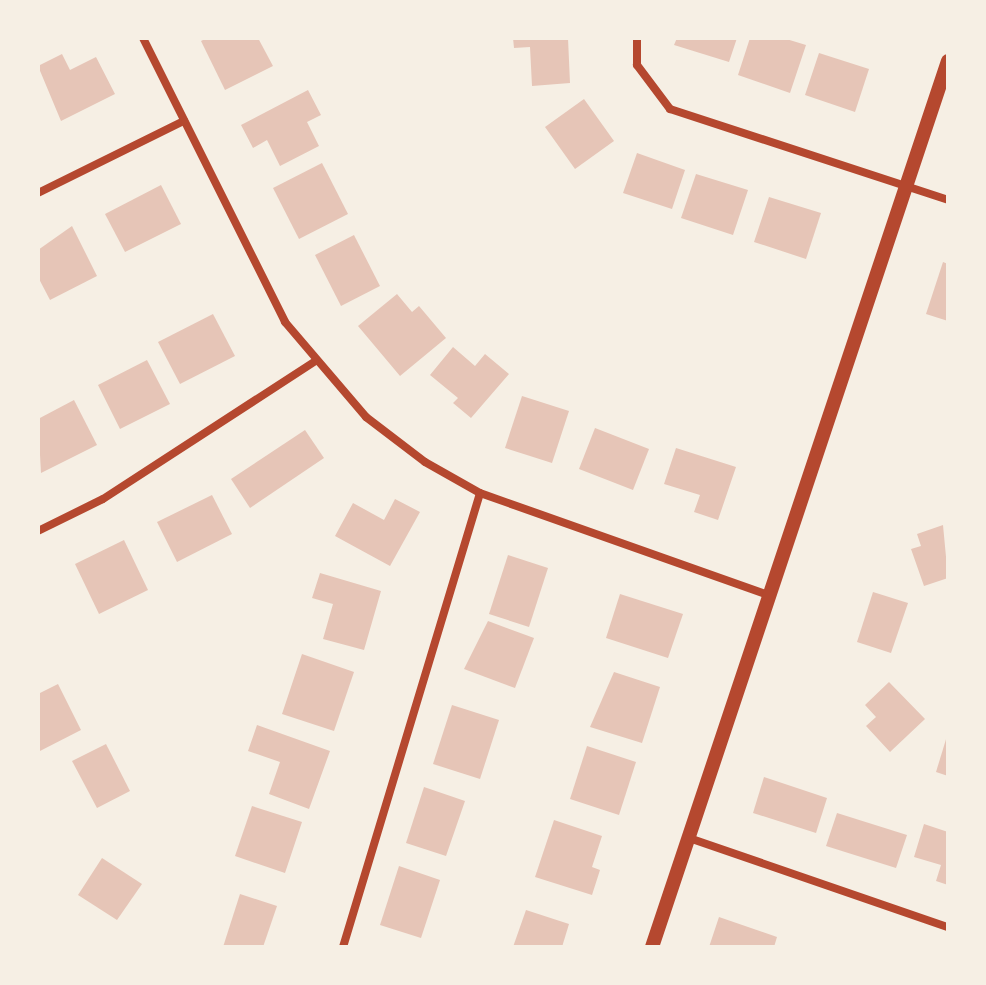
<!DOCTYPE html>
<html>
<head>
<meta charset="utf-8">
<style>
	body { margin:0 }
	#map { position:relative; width:986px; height:985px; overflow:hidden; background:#f6efe4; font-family:Commissioner,sans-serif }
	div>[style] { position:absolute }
	.building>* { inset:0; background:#e6c5b7 }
	.minor>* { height:8px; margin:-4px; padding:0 4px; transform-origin:4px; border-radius:4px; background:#b5482f }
	.secondary>* { height:14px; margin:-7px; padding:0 7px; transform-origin:7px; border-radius:7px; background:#b5482f }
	span { translate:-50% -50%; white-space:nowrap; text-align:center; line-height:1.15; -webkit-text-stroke:8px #f6efe4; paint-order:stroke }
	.frame { position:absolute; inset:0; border:40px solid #f6efe4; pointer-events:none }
</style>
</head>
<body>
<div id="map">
	<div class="building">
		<div style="clip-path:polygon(207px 38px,258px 38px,273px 66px,225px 90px,201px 41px)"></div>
		<div style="clip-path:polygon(513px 38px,568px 38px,570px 83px,532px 86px,530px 47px,514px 48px)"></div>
		<div style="clip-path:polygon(677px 38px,737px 38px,729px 62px,674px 45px)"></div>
		<div style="clip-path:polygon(750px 38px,783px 38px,806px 45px,790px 93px,738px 75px)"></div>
		<div style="clip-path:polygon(819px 53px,869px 69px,855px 112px,805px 95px)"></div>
		<div style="clip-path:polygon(62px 54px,70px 70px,96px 57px,115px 94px,61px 121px,38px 66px)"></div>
		<div style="clip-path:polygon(308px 90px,321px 115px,307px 122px,319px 146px,280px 166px,267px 140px,253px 148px,241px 125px)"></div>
		<div style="clip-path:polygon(584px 99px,614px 141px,575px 169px,545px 127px)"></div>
		<div style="clip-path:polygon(637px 153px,685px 170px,672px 209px,623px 193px)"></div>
		<div style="clip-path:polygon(322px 163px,348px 214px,299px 239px,273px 188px)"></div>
		<div style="clip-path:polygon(696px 174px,748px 190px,733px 235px,681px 218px)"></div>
		<div style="clip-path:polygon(161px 185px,181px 224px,125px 252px,105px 214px)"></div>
		<div style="clip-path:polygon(769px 197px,821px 213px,806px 259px,754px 242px)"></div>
		<div style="clip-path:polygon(72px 226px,97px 276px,50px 300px,38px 277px,38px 250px)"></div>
		<div style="clip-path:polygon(354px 235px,380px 286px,341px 306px,315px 255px)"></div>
		<div style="clip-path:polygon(943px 262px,948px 264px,948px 321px,926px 314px)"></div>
		<div style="clip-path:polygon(397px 294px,412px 312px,419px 306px,446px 338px,400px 376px,358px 326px)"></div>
		<div style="clip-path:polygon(213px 314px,235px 356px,180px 384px,158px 342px)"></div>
		<div style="clip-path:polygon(453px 347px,475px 366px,485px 354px,509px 374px,471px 418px,453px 403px,458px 398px,430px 375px)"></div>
		<div style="clip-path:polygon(147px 360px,170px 404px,120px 429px,98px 385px)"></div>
		<div style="clip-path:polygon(522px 396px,569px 411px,552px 463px,505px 448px)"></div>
		<div style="clip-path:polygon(74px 400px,97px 445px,41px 473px,38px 419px)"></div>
		<div style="clip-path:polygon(595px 428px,649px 449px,633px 490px,579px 469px)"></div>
		<div style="clip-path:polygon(305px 430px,324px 458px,250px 508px,231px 479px)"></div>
		<div style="clip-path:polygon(676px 448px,736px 467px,718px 520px,694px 512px,700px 495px,664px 484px)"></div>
		<div style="clip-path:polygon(212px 495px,232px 534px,177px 562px,157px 522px)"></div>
		<div style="clip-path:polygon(395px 499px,420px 512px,390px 566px,335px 536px,353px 503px,384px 520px)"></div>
		<div style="clip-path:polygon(943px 525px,948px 578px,924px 586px,911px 549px,921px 546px,917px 534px)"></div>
		<div style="clip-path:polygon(124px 540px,148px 590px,99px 614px,75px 564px)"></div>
		<div style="clip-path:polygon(508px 555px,548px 568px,529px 627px,489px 614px)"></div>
		<div style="clip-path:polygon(320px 573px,381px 591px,364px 650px,323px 639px,333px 604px,312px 598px)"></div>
		<div style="clip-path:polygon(873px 592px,908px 603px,891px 653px,857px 642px)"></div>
		<div style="clip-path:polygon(620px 594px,683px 614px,668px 658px,606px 638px)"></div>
		<div style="clip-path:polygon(488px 621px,534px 638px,515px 688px,464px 669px)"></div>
		<div style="clip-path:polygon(302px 654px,354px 672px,334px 731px,282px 714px)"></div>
		<div style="clip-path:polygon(614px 672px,660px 687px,642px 743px,590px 727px)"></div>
		<div style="clip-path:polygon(889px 682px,925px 719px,890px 752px,866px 726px,876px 717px,865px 705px)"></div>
		<div style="clip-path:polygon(58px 684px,81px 730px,38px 752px,38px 694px)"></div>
		<div style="clip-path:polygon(452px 705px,499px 720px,480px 779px,433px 764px)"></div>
		<div style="clip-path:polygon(257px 725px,330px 751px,309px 809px,269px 794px,280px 762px,248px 751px)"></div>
		<div style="clip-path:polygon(947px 736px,948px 736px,948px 776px,936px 772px)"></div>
		<div style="clip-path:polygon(106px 744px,130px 791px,97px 808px,72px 761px)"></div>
		<div style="clip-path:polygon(587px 746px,636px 762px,619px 815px,570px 799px)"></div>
		<div style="clip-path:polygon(764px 777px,827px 798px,816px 833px,753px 813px)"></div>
		<div style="clip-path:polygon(424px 787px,465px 801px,446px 856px,406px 843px)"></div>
		<div style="clip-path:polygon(252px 806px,302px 822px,285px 873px,235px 856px)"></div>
		<div style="clip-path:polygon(837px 813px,907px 835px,896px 868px,826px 846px)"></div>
		<div style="clip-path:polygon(554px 820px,602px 836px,592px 867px,600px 870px,592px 895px,535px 877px)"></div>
		<div style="clip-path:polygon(924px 824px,948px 832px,948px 885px,936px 881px,941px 865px,914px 857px)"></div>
		<div style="clip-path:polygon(102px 858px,142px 884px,117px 920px,78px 895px)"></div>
		<div style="clip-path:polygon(399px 866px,440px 880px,421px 938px,380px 925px)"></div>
		<div style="clip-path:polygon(240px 894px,277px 906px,263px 947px,223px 947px)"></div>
		<div style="clip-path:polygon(526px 910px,569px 924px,562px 947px,513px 947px)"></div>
		<div style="clip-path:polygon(719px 917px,777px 937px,774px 947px,709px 947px)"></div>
	</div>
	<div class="minor">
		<div style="left:143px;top:38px;width:318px;rotate:63.4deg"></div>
		<div style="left:285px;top:322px;width:125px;rotate:49.5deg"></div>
		<div style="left:366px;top:417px;width:74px;rotate:37.3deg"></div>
		<div style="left:425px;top:462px;width:63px;rotate:29.4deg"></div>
		<div style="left:480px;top:493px;width:309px;rotate:19.5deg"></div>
		<div style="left:637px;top:38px;width:27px;rotate:90deg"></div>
		<div style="left:637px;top:65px;width:55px;rotate:53.1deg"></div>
		<div style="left:670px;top:109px;width:293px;rotate:18.1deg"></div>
		<div style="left:38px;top:193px;width:163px;rotate:-26.3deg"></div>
		<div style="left:38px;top:531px;width:72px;rotate:-26.2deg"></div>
		<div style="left:103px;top:499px;width:252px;rotate:-33deg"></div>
		<div style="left:689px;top:838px;width:274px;rotate:19deg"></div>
		<div style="left:343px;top:947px;width:474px;rotate:-73.2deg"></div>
	</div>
	<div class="secondary">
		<div style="left:652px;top:947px;width:934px;rotate:-71.53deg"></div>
	</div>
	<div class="frame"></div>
</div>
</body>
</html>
